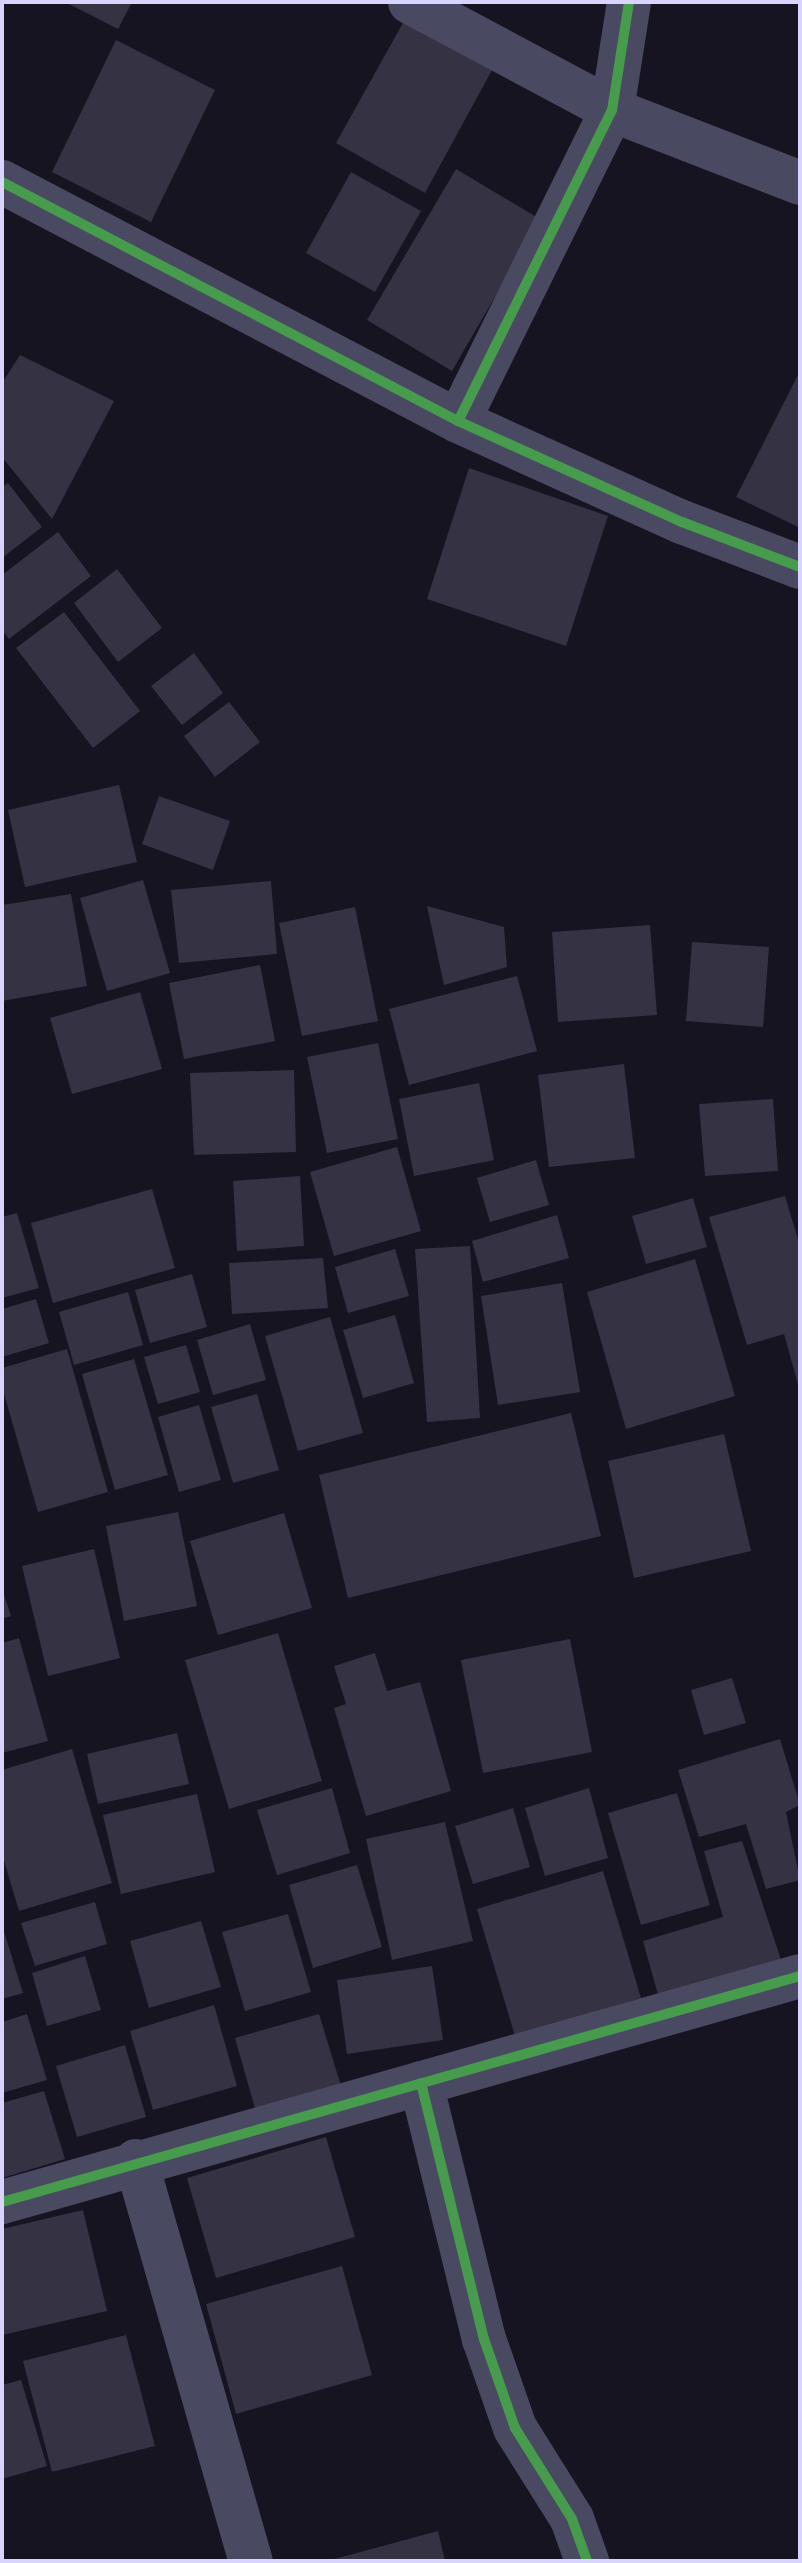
<!DOCTYPE html>
<html>
<head>
<meta charset="utf-8">
<style>
	body { margin:0 }
	#map { position:relative; width:802px; height:2563px; overflow:hidden; background:#161421; font-family:Poppins,sans-serif }
	div>[style] { position:absolute }
	.building>* { inset:0; background:#343243 }
	.street>* { height:44px; margin:-22px; padding:0 22px; transform-origin:22px; border-radius:22px; background:#4a4962 }
	.cycleway>* { height:10px; margin:-5px; padding:0 5px; transform-origin:5px; border-radius:5px; background:#469c4c }
	span { translate:-50% -50%; white-space:nowrap; text-align:center; line-height:1.15; -webkit-text-stroke:8px #130f26; paint-order:stroke }
	.frame { position:absolute; inset:0; border:4px solid #d9d4ff; pointer-events:none }
</style>
</head>
<body>
<div id="map">
	<div class="building">
		<div style="clip-path:polygon(65px 2px,132px 2px,118px 29px)"></div>
		<div style="clip-path:polygon(404px 21px,492px 70px,425px 193px,336px 143px)"></div>
		<div style="clip-path:polygon(116px 40px,215px 90px,151px 222px,52px 172px)"></div>
		<div style="clip-path:polygon(456px 169px,540px 219px,452px 371px,367px 320px)"></div>
		<div style="clip-path:polygon(351px 172px,421px 211px,375px 292px,306px 253px)"></div>
		<div style="clip-path:polygon(20px 355px,114px 401px,52px 519px,2px 457px,2px 383px)"></div>
		<div style="clip-path:polygon(800px 371px,800px 528px,736px 497px)"></div>
		<div style="clip-path:polygon(469px 468px,608px 516px,566px 646px,427px 599px)"></div>
		<div style="clip-path:polygon(8px 483px,42px 527px,2px 558px,2px 487px)"></div>
		<div style="clip-path:polygon(58px 532px,91px 576px,9px 639px,2px 630px,2px 575px)"></div>
		<div style="clip-path:polygon(117px 569px,162px 628px,118px 662px,74px 603px)"></div>
		<div style="clip-path:polygon(64px 612px,140px 711px,93px 748px,16px 648px)"></div>
		<div style="clip-path:polygon(194px 653px,223px 693px,182px 725px,151px 686px)"></div>
		<div style="clip-path:polygon(229px 702px,260px 742px,215px 777px,184px 736px)"></div>
		<div style="clip-path:polygon(119px 785px,137px 862px,25px 887px,8px 810px)"></div>
		<div style="clip-path:polygon(159px 796px,230px 821px,213px 870px,142px 844px)"></div>
		<div style="clip-path:polygon(143px 880px,170px 973px,107px 991px,80px 898px)"></div>
		<div style="clip-path:polygon(271px 881px,277px 954px,179px 963px,171px 890px)"></div>
		<div style="clip-path:polygon(71px 894px,87px 986px,2px 1001px,2px 905px)"></div>
		<div style="clip-path:polygon(427px 906px,504px 927px,507px 967px,444px 985px)"></div>
		<div style="clip-path:polygon(355px 907px,378px 1021px,302px 1036px,279px 923px)"></div>
		<div style="clip-path:polygon(650px 925px,657px 1015px,558px 1022px,552px 932px)"></div>
		<div style="clip-path:polygon(692px 942px,769px 947px,763px 1027px,686px 1021px)"></div>
		<div style="clip-path:polygon(260px 965px,275px 1041px,184px 1059px,169px 983px)"></div>
		<div style="clip-path:polygon(517px 976px,537px 1051px,409px 1085px,389px 1009px)"></div>
		<div style="clip-path:polygon(140px 992px,162px 1069px,72px 1094px,50px 1018px)"></div>
		<div style="clip-path:polygon(378px 1043px,398px 1139px,327px 1153px,307px 1057px)"></div>
		<div style="clip-path:polygon(624px 1064px,635px 1158px,549px 1167px,538px 1075px)"></div>
		<div style="clip-path:polygon(294px 1070px,296px 1152px,194px 1155px,190px 1073px)"></div>
		<div style="clip-path:polygon(479px 1083px,494px 1160px,414px 1176px,399px 1099px)"></div>
		<div style="clip-path:polygon(773px 1099px,778px 1171px,705px 1176px,699px 1104px)"></div>
		<div style="clip-path:polygon(397px 1147px,421px 1231px,334px 1256px,310px 1172px)"></div>
		<div style="clip-path:polygon(536px 1160px,549px 1205px,490px 1222px,477px 1178px)"></div>
		<div style="clip-path:polygon(300px 1176px,304px 1246px,237px 1251px,233px 1181px)"></div>
		<div style="clip-path:polygon(152px 1189px,175px 1268px,53px 1303px,31px 1223px)"></div>
		<div style="clip-path:polygon(785px 1196px,800px 1246px,799px 1388px,784px 1334px,747px 1345px,709px 1217px)"></div>
		<div style="clip-path:polygon(693px 1198px,707px 1247px,646px 1264px,632px 1216px)"></div>
		<div style="clip-path:polygon(17px 1213px,39px 1288px,2px 1298px,2px 1217px)"></div>
		<div style="clip-path:polygon(557px 1215px,569px 1258px,483px 1282px,472px 1241px)"></div>
		<div style="clip-path:polygon(470px 1246px,480px 1418px,427px 1422px,415px 1249px)"></div>
		<div style="clip-path:polygon(395px 1249px,409px 1296px,348px 1313px,335px 1267px)"></div>
		<div style="clip-path:polygon(323px 1258px,328px 1308px,232px 1314px,229px 1263px)"></div>
		<div style="clip-path:polygon(695px 1259px,735px 1396px,626px 1429px,587px 1292px)"></div>
		<div style="clip-path:polygon(192px 1274px,207px 1327px,150px 1343px,135px 1290px)"></div>
		<div style="clip-path:polygon(562px 1283px,580px 1392px,498px 1405px,481px 1296px)"></div>
		<div style="clip-path:polygon(128px 1292px,143px 1345px,74px 1365px,59px 1312px)"></div>
		<div style="clip-path:polygon(36px 1299px,49px 1343px,2px 1357px,2px 1309px)"></div>
		<div style="clip-path:polygon(395px 1315px,414px 1383px,363px 1398px,343px 1330px)"></div>
		<div style="clip-path:polygon(330px 1317px,363px 1433px,298px 1451px,265px 1336px)"></div>
		<div style="clip-path:polygon(250px 1324px,266px 1380px,213px 1395px,197px 1340px)"></div>
		<div style="clip-path:polygon(186px 1345px,200px 1392px,158px 1404px,144px 1357px)"></div>
		<div style="clip-path:polygon(67px 1349px,108px 1492px,38px 1512px,2px 1387px,2px 1368px)"></div>
		<div style="clip-path:polygon(134px 1359px,168px 1475px,115px 1490px,82px 1374px)"></div>
		<div style="clip-path:polygon(257px 1394px,279px 1470px,233px 1483px,211px 1407px)"></div>
		<div style="clip-path:polygon(199px 1405px,221px 1480px,179px 1492px,158px 1417px)"></div>
		<div style="clip-path:polygon(571px 1413px,601px 1536px,348px 1598px,319px 1475px)"></div>
		<div style="clip-path:polygon(724px 1434px,751px 1551px,634px 1578px,608px 1461px)"></div>
		<div style="clip-path:polygon(178px 1512px,197px 1606px,124px 1621px,106px 1526px)"></div>
		<div style="clip-path:polygon(284px 1513px,312px 1608px,218px 1635px,190px 1541px)"></div>
		<div style="clip-path:polygon(94px 1549px,120px 1658px,48px 1676px,22px 1566px)"></div>
		<div style="clip-path:polygon(2px 1588px,11px 1616px,2px 1619px)"></div>
		<div style="clip-path:polygon(278px 1633px,322px 1781px,229px 1809px,185px 1660px)"></div>
		<div style="clip-path:polygon(19px 1638px,48px 1741px,2px 1753px,2px 1643px)"></div>
		<div style="clip-path:polygon(570px 1639px,592px 1752px,483px 1773px,461px 1660px)"></div>
		<div style="clip-path:polygon(375px 1653px,387px 1691px,420px 1682px,451px 1791px,366px 1816px,334px 1708px,346px 1704px,334px 1666px)"></div>
		<div style="clip-path:polygon(732px 1678px,746px 1723px,704px 1735px,691px 1690px)"></div>
		<div style="clip-path:polygon(177px 1733px,189px 1784px,98px 1804px,87px 1754px)"></div>
		<div style="clip-path:polygon(780px 1739px,800px 1805px,786px 1812px,800px 1880px,766px 1889px,746px 1824px,699px 1837px,678px 1770px)"></div>
		<div style="clip-path:polygon(72px 1749px,112px 1883px,19px 1911px,2px 1854px,2px 1770px)"></div>
		<div style="clip-path:polygon(332px 1788px,350px 1853px,277px 1875px,257px 1810px)"></div>
		<div style="clip-path:polygon(589px 1788px,608px 1858px,545px 1876px,525px 1808px)"></div>
		<div style="clip-path:polygon(677px 1793px,710px 1905px,641px 1925px,608px 1813px)"></div>
		<div style="clip-path:polygon(197px 1794px,215px 1872px,121px 1894px,103px 1815px)"></div>
		<div style="clip-path:polygon(513px 1808px,530px 1867px,473px 1884px,455px 1826px)"></div>
		<div style="clip-path:polygon(445px 1822px,473px 1941px,392px 1960px,366px 1839px)"></div>
		<div style="clip-path:polygon(742px 1841px,783px 1966px,660px 2002px,643px 1941px,723px 1917px,704px 1851px)"></div>
		<div style="clip-path:polygon(357px 1865px,382px 1947px,313px 1968px,289px 1885px)"></div>
		<div style="clip-path:polygon(603px 1871px,641px 1998px,515px 2036px,477px 1909px)"></div>
		<div style="clip-path:polygon(95px 1902px,107px 1944px,35px 1966px,21px 1923px)"></div>
		<div style="clip-path:polygon(288px 1914px,311px 1992px,245px 2011px,222px 1932px)"></div>
		<div style="clip-path:polygon(201px 1921px,221px 1987px,149px 2008px,130px 1941px)"></div>
		<div style="clip-path:polygon(2px 1925px,23px 1993px,2px 1999px)"></div>
		<div style="clip-path:polygon(85px 1956px,101px 2010px,47px 2026px,32px 1973px)"></div>
		<div style="clip-path:polygon(432px 1966px,443px 2040px,347px 2054px,337px 1980px)"></div>
		<div style="clip-path:polygon(214px 2005px,237px 2086px,153px 2110px,130px 2031px)"></div>
		<div style="clip-path:polygon(27px 2014px,47px 2080px,2px 2093px,2px 2022px)"></div>
		<div style="clip-path:polygon(319px 2014px,341px 2086px,256px 2112px,235px 2038px)"></div>
		<div style="clip-path:polygon(125px 2045px,146px 2117px,77px 2137px,56px 2066px)"></div>
		<div style="clip-path:polygon(44px 2091px,65px 2159px,2px 2178px,2px 2103px)"></div>
		<div style="clip-path:polygon(326px 2137px,355px 2237px,216px 2278px,187px 2178px)"></div>
		<div style="clip-path:polygon(83px 2210px,107px 2311px,2px 2335px,2px 2229px)"></div>
		<div style="clip-path:polygon(342px 2266px,372px 2375px,236px 2414px,206px 2304px)"></div>
		<div style="clip-path:polygon(126px 2335px,155px 2446px,52px 2472px,23px 2361px)"></div>
		<div style="clip-path:polygon(21px 2380px,47px 2466px,2px 2479px,2px 2385px)"></div>
		<div style="clip-path:polygon(438px 2531px,445px 2561px,331px 2561px,331px 2560px)"></div>
	</div>
	<div class="street">
		<div style="left:410px;top:2px;width:229px;rotate:28.1deg"></div>
		<div style="left:612px;top:110px;width:202px;rotate:21.2deg"></div>
		<div style="left:629px;top:2px;width:109px;rotate:98.9deg"></div>
		<div style="left:612px;top:110px;width:347px;rotate:116.3deg"></div>
		<div style="left:458px;top:421px;width:246px;rotate:24.3deg"></div>
		<div style="left:682px;top:522px;width:126px;rotate:20.9deg"></div>
		<div style="left:2px;top:182px;width:515px;rotate:27.66deg"></div>
		<div style="left:421px;top:2083px;width:264px;rotate:76.2deg"></div>
		<div style="left:484px;top:2339px;width:94px;rotate:70.8deg"></div>
		<div style="left:515px;top:2428px;width:107px;rotate:57.9deg"></div>
		<div style="left:572px;top:2519px;width:45px;rotate:70.3deg"></div>
		<div style="left:136px;top:2161px;width:416px;rotate:74deg"></div>
		<div style="left:2px;top:2202px;width:829px;rotate:-15.81deg"></div>
	</div>
	<div class="cycleway">
		<div style="left:629px;top:2px;width:109px;rotate:98.9deg"></div>
		<div style="left:612px;top:110px;width:347px;rotate:116.3deg"></div>
		<div style="left:458px;top:421px;width:246px;rotate:24.3deg"></div>
		<div style="left:682px;top:522px;width:126px;rotate:20.9deg"></div>
		<div style="left:2px;top:182px;width:515px;rotate:27.66deg"></div>
		<div style="left:421px;top:2083px;width:264px;rotate:76.2deg"></div>
		<div style="left:484px;top:2339px;width:94px;rotate:70.8deg"></div>
		<div style="left:515px;top:2428px;width:107px;rotate:57.9deg"></div>
		<div style="left:572px;top:2519px;width:45px;rotate:70.3deg"></div>
		<div style="left:2px;top:2202px;width:829px;rotate:-15.81deg"></div>
	</div>
	<div class="frame"></div>
</div>
</body>
</html>
